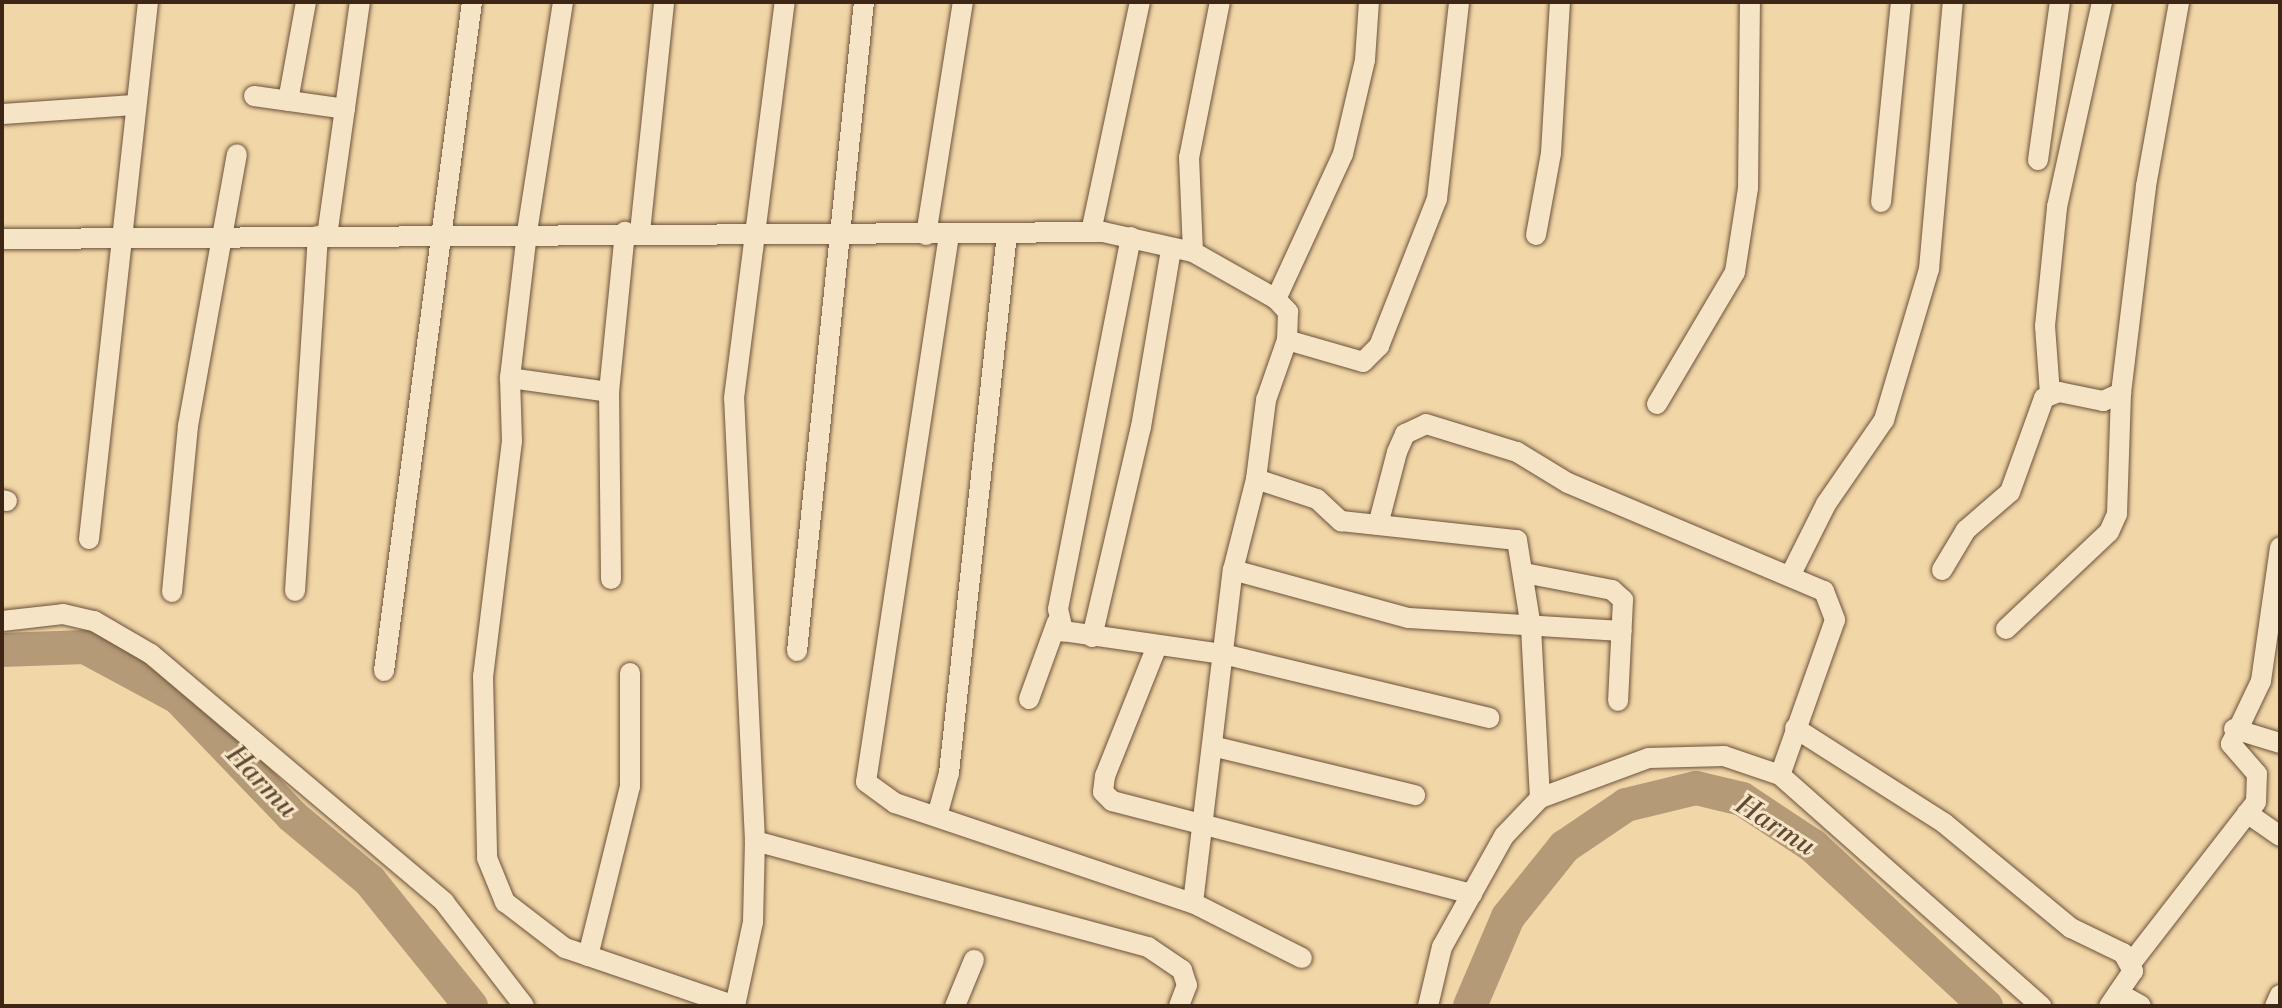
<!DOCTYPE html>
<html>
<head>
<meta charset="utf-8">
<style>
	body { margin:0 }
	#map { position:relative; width:2282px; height:1008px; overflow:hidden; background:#f1d6a7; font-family:"Libre Bodoni",serif }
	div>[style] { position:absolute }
	.river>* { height:34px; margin:-17px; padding:0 17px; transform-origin:17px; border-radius:17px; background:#b49a76 }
	.roads { filter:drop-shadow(0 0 2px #6b523a) drop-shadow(0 0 2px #6b523a) }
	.street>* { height:20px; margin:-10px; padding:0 10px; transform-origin:10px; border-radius:10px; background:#f6e4c6 }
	span { translate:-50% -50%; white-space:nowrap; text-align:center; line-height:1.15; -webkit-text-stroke:6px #f6e4c6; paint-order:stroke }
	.water-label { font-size:28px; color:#614933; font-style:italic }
	.frame { position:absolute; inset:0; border:4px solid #3e2616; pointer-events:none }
</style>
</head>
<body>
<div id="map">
	<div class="river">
		<div style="left:2px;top:650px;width:83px;rotate:-2.1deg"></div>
		<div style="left:85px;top:647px;width:106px;rotate:28.3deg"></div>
		<div style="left:178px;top:697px;width:165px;rotate:46.2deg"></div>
		<div style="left:292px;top:816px;width:102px;rotate:39.8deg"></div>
		<div style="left:370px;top:881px;width:161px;rotate:51.1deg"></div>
		<div style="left:1470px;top:1006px;width:97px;rotate:-66.9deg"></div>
		<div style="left:1508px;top:917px;width:90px;rotate:-51.3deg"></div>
		<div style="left:1564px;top:847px;width:75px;rotate:-34.1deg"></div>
		<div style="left:1626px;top:805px;width:72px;rotate:-13.7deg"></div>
		<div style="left:1696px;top:788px;width:47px;rotate:13.4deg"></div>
		<div style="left:1742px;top:799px;width:85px;rotate:33.5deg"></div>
		<div style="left:1813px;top:846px;width:236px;rotate:42.8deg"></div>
	</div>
	<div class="roads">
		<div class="street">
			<div style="left:563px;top:2px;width:234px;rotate:98.9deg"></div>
			<div style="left:527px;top:233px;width:146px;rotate:96.7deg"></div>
			<div style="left:510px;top:378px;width:63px;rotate:88.2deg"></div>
			<div style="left:512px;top:441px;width:237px;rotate:97deg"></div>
			<div style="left:483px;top:676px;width:182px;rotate:88.7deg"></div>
			<div style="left:487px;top:858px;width:48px;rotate:67.8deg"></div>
			<div style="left:505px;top:902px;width:76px;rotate:37.5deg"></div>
			<div style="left:565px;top:948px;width:180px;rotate:18.8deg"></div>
			<div style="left:254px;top:96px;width:92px;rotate:8.1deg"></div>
			<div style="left:288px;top:101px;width:101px;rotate:-79.7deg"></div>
			<div style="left:2px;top:114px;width:133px;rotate:-3.9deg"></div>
			<div style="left:2038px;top:160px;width:160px;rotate:-82.1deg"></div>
			<div style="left:1881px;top:202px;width:201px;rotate:-84.3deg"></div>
			<div style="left:640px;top:232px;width:231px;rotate:-84deg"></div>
			<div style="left:1091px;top:232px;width:235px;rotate:-78deg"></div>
			<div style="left:926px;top:235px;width:236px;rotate:-81deg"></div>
			<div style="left:949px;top:235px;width:553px;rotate:98.63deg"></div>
			<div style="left:866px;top:782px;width:36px;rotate:36deg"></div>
			<div style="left:895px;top:803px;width:314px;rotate:18.6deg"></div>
			<div style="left:1193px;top:903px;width:122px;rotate:26.8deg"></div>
			<div style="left:1536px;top:235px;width:83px;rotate:-79.6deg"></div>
			<div style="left:1551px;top:153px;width:151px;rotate:-86.6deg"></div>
			<div style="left:327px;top:236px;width:236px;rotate:-82deg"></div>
			<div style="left:1131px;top:237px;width:379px;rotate:101.1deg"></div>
			<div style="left:1058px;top:609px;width:23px;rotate:77deg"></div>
			<div style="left:1063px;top:631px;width:162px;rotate:8.2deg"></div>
			<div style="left:1223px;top:654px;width:274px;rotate:13.5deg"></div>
			<div style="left:2px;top:239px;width:1101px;rotate:-0.36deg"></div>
			<div style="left:1103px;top:232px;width:92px;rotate:12.5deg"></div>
			<div style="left:1193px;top:252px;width:95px;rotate:29.5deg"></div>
			<div style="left:1276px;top:299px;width:18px;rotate:47deg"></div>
			<div style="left:1288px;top:312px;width:28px;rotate:92deg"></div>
			<div style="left:1287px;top:340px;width:79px;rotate:16.1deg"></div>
			<div style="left:1363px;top:362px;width:23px;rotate:-45deg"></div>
			<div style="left:1379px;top:346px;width:158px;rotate:-68.5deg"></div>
			<div style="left:1437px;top:199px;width:198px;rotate:-83.6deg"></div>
			<div style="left:1193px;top:252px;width:94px;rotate:-92.4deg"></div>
			<div style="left:1189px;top:158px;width:159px;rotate:-78.8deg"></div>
			<div style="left:1276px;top:299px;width:160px;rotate:-65.2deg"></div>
			<div style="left:1343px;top:154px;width:97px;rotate:-76.8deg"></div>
			<div style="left:1365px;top:60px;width:58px;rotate:-86.1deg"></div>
			<div style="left:510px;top:378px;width:100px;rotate:8deg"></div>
			<div style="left:2050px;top:394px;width:68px;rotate:-94.2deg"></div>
			<div style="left:2045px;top:326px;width:120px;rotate:-84.2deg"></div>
			<div style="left:2057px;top:207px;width:210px;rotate:-77.6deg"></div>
			<div style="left:1657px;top:404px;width:153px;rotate:-59.4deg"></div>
			<div style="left:1735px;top:272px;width:85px;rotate:-81.2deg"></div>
			<div style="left:1748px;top:188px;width:186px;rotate:-89.4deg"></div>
			<div style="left:1256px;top:479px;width:64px;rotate:18.2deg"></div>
			<div style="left:1317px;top:499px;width:33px;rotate:43deg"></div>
			<div style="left:1341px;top:521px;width:177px;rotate:6.2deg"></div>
			<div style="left:1517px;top:540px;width:88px;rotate:80.9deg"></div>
			<div style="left:1531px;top:627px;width:171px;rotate:87deg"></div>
			<div style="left:2px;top:500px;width:5px;rotate:11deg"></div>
			<div style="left:1378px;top:525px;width:75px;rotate:-75.4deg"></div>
			<div style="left:1397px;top:452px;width:20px;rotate:-66deg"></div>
			<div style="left:1405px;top:434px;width:23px;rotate:-25deg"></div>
			<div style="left:1426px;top:424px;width:95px;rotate:17.1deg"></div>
			<div style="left:1517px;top:452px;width:60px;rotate:31.3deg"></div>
			<div style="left:1568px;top:483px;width:278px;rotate:22.9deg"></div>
			<div style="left:1824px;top:591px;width:31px;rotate:69deg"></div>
			<div style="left:1835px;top:620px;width:164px;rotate:109.5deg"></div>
			<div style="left:1780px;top:775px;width:349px;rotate:41.5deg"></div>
			<div style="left:89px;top:539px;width:540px;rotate:-83.73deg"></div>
			<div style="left:1233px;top:570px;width:182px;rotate:15.3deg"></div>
			<div style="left:1409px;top:618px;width:213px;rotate:3.5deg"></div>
			<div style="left:1942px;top:570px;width:47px;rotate:-59deg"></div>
			<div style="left:1966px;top:530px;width:58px;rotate:-40.8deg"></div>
			<div style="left:2010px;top:492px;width:100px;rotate:-70.1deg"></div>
			<div style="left:2044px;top:398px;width:16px;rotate:-22deg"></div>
			<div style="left:2059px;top:392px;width:45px;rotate:11.6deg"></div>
			<div style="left:2103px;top:401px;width:20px;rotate:-24deg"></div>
			<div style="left:2121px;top:393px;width:209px;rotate:-83.1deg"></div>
			<div style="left:2146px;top:186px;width:187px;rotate:-79.8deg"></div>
			<div style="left:1524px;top:573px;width:90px;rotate:10.9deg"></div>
			<div style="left:1612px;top:590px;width:15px;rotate:42deg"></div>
			<div style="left:1623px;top:600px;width:101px;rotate:92.8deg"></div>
			<div style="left:1790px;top:576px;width:80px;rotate:-63.4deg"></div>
			<div style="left:1826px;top:504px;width:102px;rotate:-55.4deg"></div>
			<div style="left:1884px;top:420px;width:158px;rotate:-73.4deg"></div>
			<div style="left:1929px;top:269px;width:268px;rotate:-84.9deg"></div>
			<div style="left:611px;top:579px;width:187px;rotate:-90.6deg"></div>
			<div style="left:609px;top:392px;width:161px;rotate:-84.3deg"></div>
			<div style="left:295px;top:591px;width:356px;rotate:-86.3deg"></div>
			<div style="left:172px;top:592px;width:167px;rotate:-84.5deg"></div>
			<div style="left:188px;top:426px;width:276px;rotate:-79.8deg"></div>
			<div style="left:2px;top:621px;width:61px;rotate:-6.5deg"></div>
			<div style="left:63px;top:614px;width:32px;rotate:13deg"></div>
			<div style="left:94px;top:621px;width:66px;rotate:30.1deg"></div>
			<div style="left:151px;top:654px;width:384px;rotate:40.2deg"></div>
			<div style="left:444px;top:902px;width:131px;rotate:52.4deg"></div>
			<div style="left:2006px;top:629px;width:141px;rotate:-43.3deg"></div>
			<div style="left:2109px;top:532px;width:20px;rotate:-66deg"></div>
			<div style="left:2117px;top:514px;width:121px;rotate:-88.1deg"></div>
			<div style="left:1092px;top:637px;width:216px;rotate:-76.9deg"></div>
			<div style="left:1141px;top:427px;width:181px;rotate:-80.4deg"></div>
			<div style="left:1157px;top:646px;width:140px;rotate:111.8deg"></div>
			<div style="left:1105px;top:776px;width:16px;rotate:97deg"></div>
			<div style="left:1103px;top:792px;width:13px;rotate:45deg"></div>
			<div style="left:1112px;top:801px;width:372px;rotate:14.5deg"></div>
			<div style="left:797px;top:651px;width:652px;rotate:-84.11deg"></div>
			<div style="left:384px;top:671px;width:675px;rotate:-82.51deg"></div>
			<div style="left:1029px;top:699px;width:82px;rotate:-70deg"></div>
			<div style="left:1795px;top:728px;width:177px;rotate:32.5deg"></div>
			<div style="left:1944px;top:823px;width:165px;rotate:39.6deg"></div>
			<div style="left:2071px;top:928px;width:58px;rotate:25.7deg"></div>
			<div style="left:2123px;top:953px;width:21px;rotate:61deg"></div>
			<div style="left:2133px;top:971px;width:42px;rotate:124.4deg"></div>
			<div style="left:2234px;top:729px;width:48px;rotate:16.9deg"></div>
			<div style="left:1212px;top:746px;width:209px;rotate:13.6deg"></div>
			<div style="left:2247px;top:813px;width:40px;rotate:34.9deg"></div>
			<div style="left:937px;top:816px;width:45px;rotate:-74.4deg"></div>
			<div style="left:949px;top:773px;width:542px;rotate:-83.86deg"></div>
			<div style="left:755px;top:841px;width:407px;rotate:15.1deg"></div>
			<div style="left:1148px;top:947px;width:41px;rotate:34.1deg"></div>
			<div style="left:1182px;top:970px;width:16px;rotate:72deg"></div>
			<div style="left:1187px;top:985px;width:22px;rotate:111deg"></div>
			<div style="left:1193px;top:903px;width:335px;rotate:-83.2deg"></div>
			<div style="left:1233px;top:570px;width:94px;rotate:-75.8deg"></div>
			<div style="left:1256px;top:479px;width:80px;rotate:-82.8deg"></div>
			<div style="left:1266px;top:400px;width:64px;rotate:-70.7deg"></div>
			<div style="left:588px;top:956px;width:175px;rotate:-76.1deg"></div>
			<div style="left:630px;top:786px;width:113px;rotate:-90deg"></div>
			<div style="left:2132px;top:962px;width:202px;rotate:-52.2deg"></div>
			<div style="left:2256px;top:802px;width:28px;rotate:-88deg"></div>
			<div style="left:2257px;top:774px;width:40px;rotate:-131deg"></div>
			<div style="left:2231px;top:744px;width:70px;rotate:-64.5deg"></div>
			<div style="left:2261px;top:681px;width:135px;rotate:-81.9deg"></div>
			<div style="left:2118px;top:993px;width:26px;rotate:29deg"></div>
			<div style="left:735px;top:1006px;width:86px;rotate:-77.9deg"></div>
			<div style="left:753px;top:922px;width:81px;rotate:-88.6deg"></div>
			<div style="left:755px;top:841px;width:443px;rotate:-92.7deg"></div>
			<div style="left:734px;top:398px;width:399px;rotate:-82.7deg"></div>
			<div style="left:955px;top:1006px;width:50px;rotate:-67.6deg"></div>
			<div style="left:1428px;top:1006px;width:61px;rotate:-76.7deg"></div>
			<div style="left:1442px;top:947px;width:127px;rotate:-60.8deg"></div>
			<div style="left:1504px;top:836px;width:52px;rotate:-46.5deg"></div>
			<div style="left:1540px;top:798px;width:116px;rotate:-20.2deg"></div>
			<div style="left:1649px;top:758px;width:75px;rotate:-1.5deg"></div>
			<div style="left:1724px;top:756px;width:59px;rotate:18.7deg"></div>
			<div style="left:2275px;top:1006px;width:12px;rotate:-66deg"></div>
		</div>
	</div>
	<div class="water-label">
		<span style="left:261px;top:782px;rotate:46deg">Harmu</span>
		<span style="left:1775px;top:826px;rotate:32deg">Harmu</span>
	</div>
	<div class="frame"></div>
</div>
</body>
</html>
